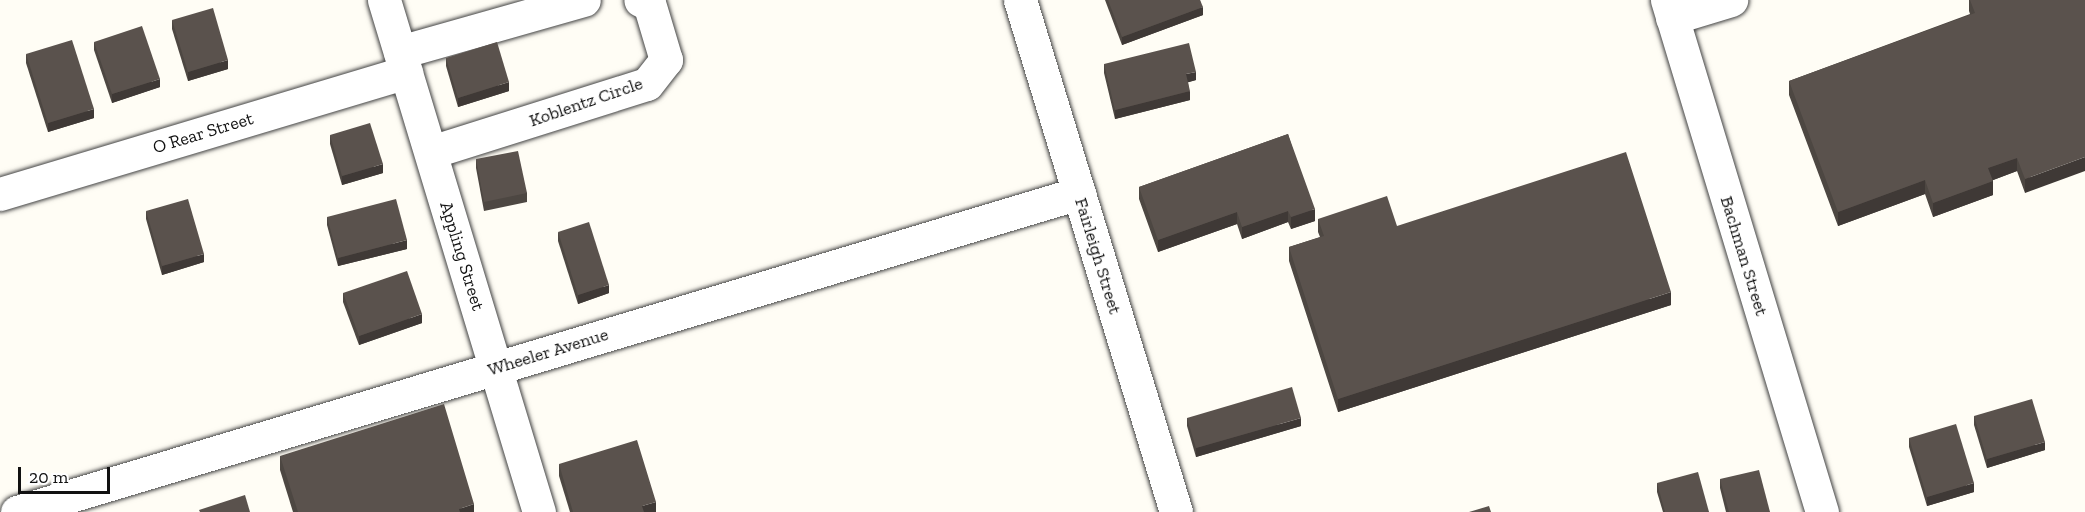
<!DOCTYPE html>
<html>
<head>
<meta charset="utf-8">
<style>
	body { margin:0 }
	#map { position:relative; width:2085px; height:512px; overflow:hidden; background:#fffdf5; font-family:"Zilla Slab",serif }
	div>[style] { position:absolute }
	.roads { filter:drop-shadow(0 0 2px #444) drop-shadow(0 0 2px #444) }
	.minor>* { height:33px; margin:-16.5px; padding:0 16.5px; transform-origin:16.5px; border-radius:16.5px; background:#fff }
	.wall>* { inset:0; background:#4d4742 }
	.shaded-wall>* { inset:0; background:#3f3936 }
	.building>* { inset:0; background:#5a524d }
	span { translate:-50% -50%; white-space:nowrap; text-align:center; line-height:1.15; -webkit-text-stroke:6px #fff; paint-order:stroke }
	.street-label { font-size:18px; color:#111 }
	.scale { position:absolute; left:18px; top:467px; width:92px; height:27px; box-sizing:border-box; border:3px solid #111; border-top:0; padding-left:8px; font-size:18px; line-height:21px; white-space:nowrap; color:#111; -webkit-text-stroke:4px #fff; paint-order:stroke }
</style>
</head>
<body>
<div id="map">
	<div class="roads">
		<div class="minor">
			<div style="left:384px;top:0;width:535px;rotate:73.16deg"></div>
			<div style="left:1020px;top:0;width:535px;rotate:73.05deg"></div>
			<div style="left:1667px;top:0;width:535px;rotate:73.16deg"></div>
			<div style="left:1672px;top:18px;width:62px;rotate:-17deg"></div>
			<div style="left:400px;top:52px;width:191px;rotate:-15.8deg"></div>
			<div style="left:431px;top:152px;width:226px;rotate:-17.5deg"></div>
			<div style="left:647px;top:84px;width:31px;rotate:-52deg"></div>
			<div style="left:666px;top:60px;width:59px;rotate:-106.6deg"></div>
			<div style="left:649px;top:3px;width:9px;rotate:-162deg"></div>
			<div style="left:0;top:194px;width:424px;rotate:-16.7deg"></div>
			<div style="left:17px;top:512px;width:1109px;rotate:-16.72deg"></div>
		</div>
	</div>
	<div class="wall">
		<div style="clip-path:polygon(1105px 0,1200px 0,1203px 15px,1122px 45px)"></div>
		<div style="clip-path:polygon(1969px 0,2085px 0,2025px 193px,2017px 171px,1993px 180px,1993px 195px,1933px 217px,1925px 194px,1838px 226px,1789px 95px,1789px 81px,1970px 14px,1969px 11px)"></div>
		<div style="clip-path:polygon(172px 20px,228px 69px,188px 81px,172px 29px)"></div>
		<div style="clip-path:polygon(94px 42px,160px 87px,112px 103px,94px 50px)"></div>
		<div style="clip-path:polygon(26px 54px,94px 118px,48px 132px,26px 63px)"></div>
		<div style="clip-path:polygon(446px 58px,509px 91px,458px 107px,446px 66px)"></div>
		<div style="clip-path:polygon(1104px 64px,1196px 80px,1188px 82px,1190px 100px,1115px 119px,1104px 73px)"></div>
		<div style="clip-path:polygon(1288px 134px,1315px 221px,1291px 229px,1288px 222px,1242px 239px,1237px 224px,1158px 252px,1139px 199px,1139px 187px)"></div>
		<div style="clip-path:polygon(330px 135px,383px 173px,342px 185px,330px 144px)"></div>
		<div style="clip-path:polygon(476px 159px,527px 193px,527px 202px,484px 211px,476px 168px)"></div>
		<div style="clip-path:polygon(146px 211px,204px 262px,162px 275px,146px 219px)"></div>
		<div style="clip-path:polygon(327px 217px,407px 249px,338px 266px,327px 225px)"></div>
		<div style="clip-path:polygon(1318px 219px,1397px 226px,1671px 305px,1338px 412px,1289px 261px,1289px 247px,1320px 237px,1318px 232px)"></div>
		<div style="clip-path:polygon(558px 232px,609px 293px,578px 304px,558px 241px)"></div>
		<div style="clip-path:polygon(343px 293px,422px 323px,359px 345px,343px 302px)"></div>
		<div style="clip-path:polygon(1974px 416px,2045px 450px,1987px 468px,1974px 425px)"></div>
		<div style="clip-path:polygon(1187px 418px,1301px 426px,1196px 457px,1187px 426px)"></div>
		<div style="clip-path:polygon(1909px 438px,1974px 492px,1927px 506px,1909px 447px)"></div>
		<div style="clip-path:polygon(280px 456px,474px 512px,293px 512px,280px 470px)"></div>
		<div style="clip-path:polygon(559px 464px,656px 512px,570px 512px,559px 476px)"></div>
		<div style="clip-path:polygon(1720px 479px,1770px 512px,1726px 512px,1720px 488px)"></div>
		<div style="clip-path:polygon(1657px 483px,1709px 512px,1663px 512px,1657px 492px)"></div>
	</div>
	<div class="shaded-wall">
		<div style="clip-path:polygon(1203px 7px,1203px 15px,1122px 45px,1122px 37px)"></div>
		<div style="clip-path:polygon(228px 60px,228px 69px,188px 81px,188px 72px)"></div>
		<div style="clip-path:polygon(1196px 72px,1196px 80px,1186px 83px,1186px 74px)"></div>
		<div style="clip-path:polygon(160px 79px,160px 87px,112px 103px,112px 94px)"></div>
		<div style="clip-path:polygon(509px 82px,509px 91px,458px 107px,458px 98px)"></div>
		<div style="clip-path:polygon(1190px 91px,1190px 100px,1115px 119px,1115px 110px)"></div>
		<div style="clip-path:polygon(94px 109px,94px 118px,48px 132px,48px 123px)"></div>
		<div style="clip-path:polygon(2085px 157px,2085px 171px,2025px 193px,2025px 179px)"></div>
		<div style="clip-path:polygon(2017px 158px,2017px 171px,1988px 182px,1988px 168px)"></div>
		<div style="clip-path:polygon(383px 164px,383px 173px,342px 185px,342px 176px)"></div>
		<div style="clip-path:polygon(1925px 180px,1925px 194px,1838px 226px,1838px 212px)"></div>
		<div style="clip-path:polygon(1993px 181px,1993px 195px,1933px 217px,1933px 203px)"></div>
		<div style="clip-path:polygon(1315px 209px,1315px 221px,1291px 229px,1291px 217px)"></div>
		<div style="clip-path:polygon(1288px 211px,1288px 222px,1242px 239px,1242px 227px)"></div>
		<div style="clip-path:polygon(1237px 212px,1237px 224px,1158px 252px,1158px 240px)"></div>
		<div style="clip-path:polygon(407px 240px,407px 249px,338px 266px,338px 258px)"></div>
		<div style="clip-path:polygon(204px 254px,204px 262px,162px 275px,162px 266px)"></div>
		<div style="clip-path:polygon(609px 285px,609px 293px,578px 304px,578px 295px)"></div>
		<div style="clip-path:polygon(1671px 292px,1671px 305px,1338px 412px,1338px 399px)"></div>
		<div style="clip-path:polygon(422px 314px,422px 323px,359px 345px,359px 336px)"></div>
		<div style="clip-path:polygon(1301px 418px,1301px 426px,1196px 457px,1196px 448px)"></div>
		<div style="clip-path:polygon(2045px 442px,2045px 450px,1987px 468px,1987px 459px)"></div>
		<div style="clip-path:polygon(1974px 483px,1974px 492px,1927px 506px,1927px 497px)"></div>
		<div style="clip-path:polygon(656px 502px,656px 512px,642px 512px,642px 506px)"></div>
		<div style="clip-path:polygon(474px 504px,474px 512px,459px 512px,459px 509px)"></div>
	</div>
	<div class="building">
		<div style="clip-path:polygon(1108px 0,1200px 0,1203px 7px,1122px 37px)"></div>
		<div style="clip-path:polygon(1970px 0,2085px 0,2085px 157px,2025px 179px,2017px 158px,1988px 168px,1993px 181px,1933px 203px,1925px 180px,1838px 212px,1789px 81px,1975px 13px)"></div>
		<div style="clip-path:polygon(213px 8px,228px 60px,188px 72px,172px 20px)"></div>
		<div style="clip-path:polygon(142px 26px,160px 79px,112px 94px,94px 42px)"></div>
		<div style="clip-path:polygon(72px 40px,94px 109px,48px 123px,26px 54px)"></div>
		<div style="clip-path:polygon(497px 42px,509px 82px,458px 98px,446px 58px)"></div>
		<div style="clip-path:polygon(1189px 43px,1196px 72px,1186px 74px,1190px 91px,1115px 110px,1104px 64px)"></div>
		<div style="clip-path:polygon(370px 123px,383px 164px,342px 176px,330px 135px)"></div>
		<div style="clip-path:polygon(1288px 134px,1315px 209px,1291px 217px,1288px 211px,1242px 227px,1237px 212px,1158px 240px,1139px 187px)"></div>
		<div style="clip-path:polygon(518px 151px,527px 193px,484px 202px,476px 159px)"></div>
		<div style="clip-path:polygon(1626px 152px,1671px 292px,1338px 399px,1289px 247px,1324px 236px,1318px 219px,1387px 196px,1397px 226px)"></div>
		<div style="clip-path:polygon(188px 199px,204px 254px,162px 266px,146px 211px)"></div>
		<div style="clip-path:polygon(396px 199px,407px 240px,338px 258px,327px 217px)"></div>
		<div style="clip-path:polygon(589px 222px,609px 285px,578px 295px,558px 232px)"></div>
		<div style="clip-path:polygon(407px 271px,422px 314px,359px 336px,343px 293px)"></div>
		<div style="clip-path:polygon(1292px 387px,1301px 418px,1196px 448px,1187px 418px)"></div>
		<div style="clip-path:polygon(2032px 399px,2045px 442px,1987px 459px,1974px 416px)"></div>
		<div style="clip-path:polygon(444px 404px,474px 504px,459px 509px,460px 512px,298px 512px,280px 456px)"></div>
		<div style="clip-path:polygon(1956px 424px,1974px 483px,1927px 497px,1909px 438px)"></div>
		<div style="clip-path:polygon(637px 440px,656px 502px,642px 506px,644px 512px,573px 512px,559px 464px)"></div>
		<div style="clip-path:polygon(1759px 470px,1770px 512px,1729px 512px,1720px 479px)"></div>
		<div style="clip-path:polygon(1698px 472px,1709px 512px,1665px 512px,1657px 483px)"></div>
		<div style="clip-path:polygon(245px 495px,250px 512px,200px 512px,199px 510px)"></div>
		<div style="clip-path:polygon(1489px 506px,1491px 512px,1469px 512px)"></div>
	</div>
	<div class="street-label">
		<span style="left:586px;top:102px;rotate:-19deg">Koblentz Circle</span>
		<span style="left:203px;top:133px;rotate:-17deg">O Rear Street</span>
		<span style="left:462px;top:256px;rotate:73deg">Appling Street</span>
		<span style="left:1098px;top:256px;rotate:73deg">Fairleigh Street</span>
		<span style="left:1744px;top:256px;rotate:73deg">Bachman Street</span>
		<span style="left:548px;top:352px;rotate:-17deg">Wheeler Avenue</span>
	</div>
	<div class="scale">20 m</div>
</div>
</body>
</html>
